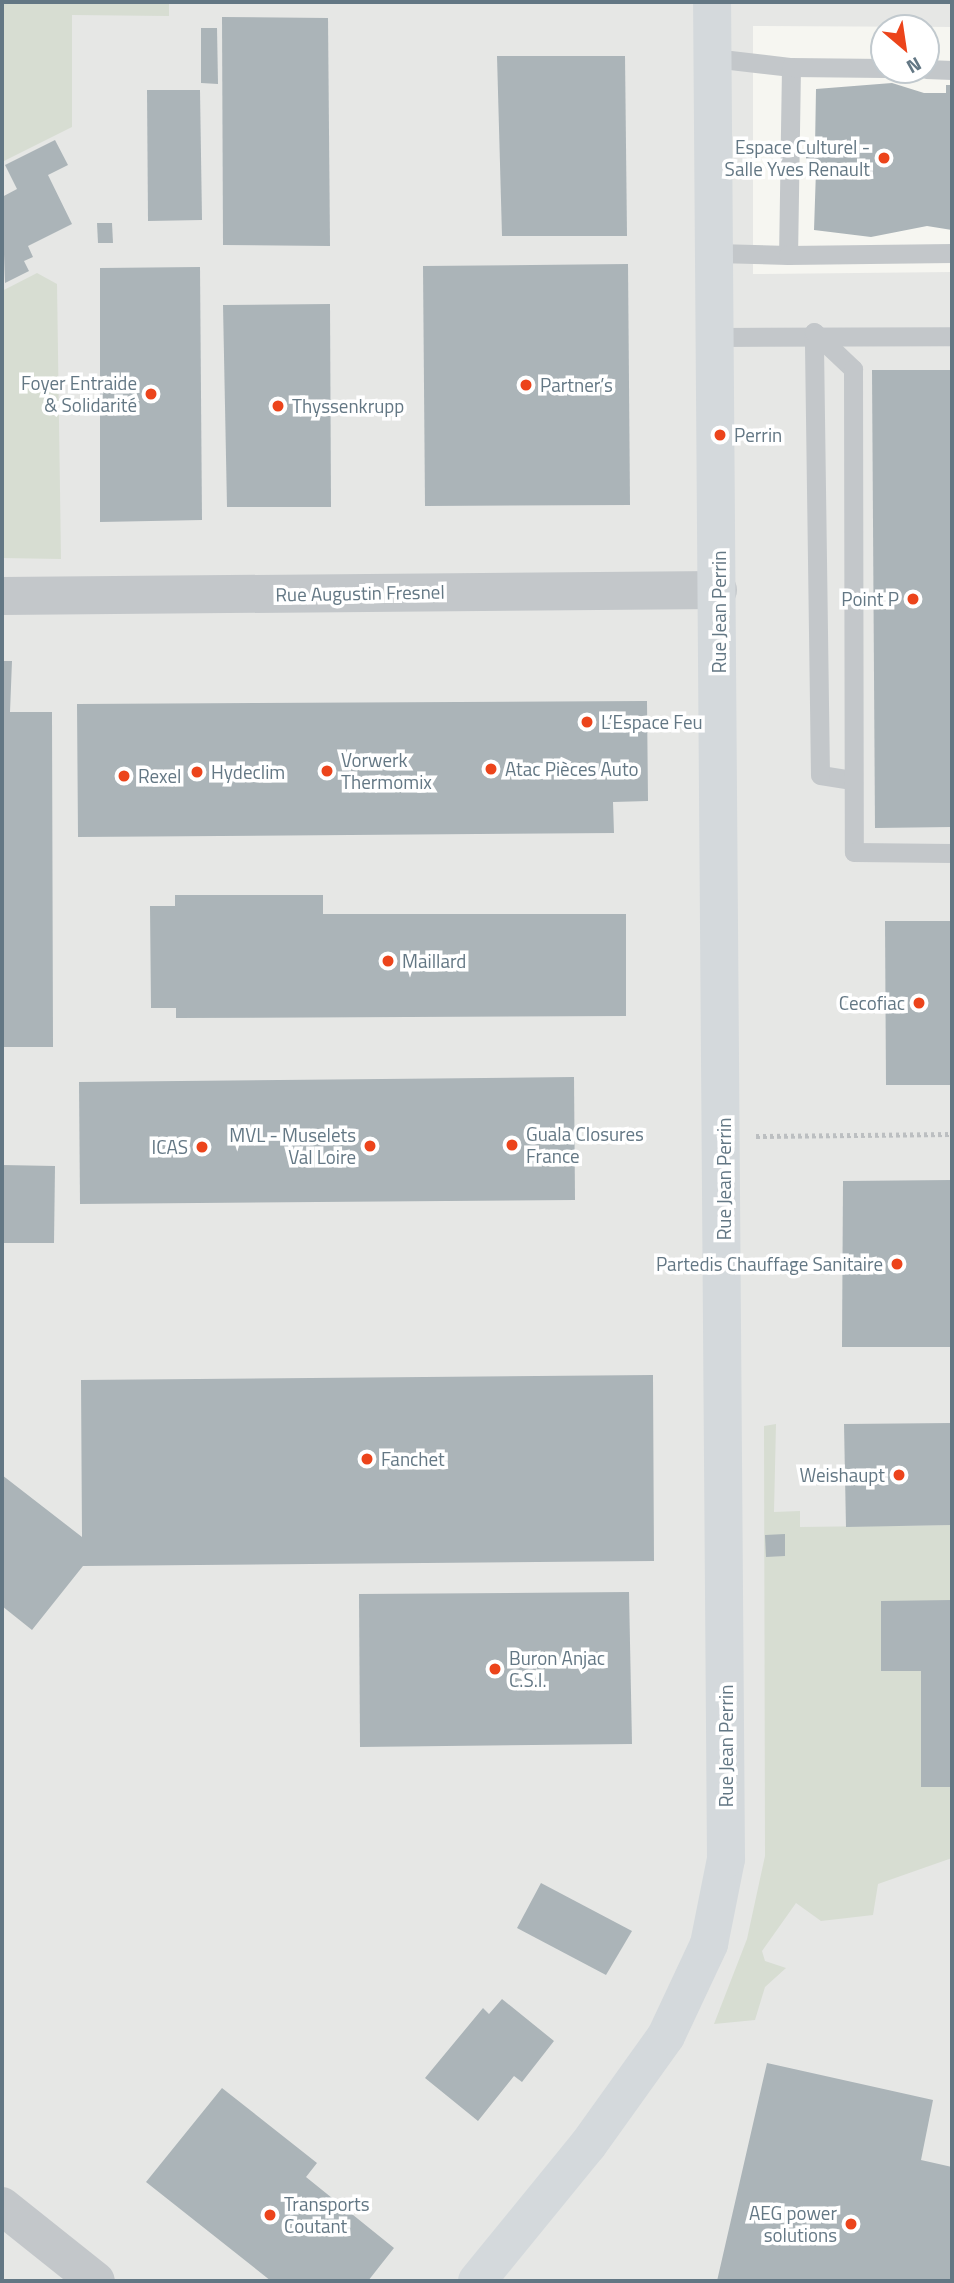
<!DOCTYPE html>
<html>
<head>
<meta charset="utf-8">
<style>
	body { margin:0 }
	#map { position:relative; width:954px; height:2283px; overflow:hidden; background:#f6f6f1; font-family:"Titillium Web",sans-serif }
	div>[style] { position:absolute }
	.built>* { inset:0; background:#e6e7e5 }
	.green>* { inset:0; background:#d7ddd2 }
	.building>* { inset:0; background:#abb4b8 }
	.path>* { height:4.5px; margin-top:-2.25px; transform-origin:0; background:repeating-linear-gradient(90deg,#bcbfc1 0 3.5px,transparent 0 7px) }
	.lane>* { height:19px; margin:-9.5px; padding:0 9.5px; transform-origin:9.5px; border-radius:9.5px; background:#c3c7ca }
	.street>* { height:38px; margin:-19px; padding:0 19px; transform-origin:19px; border-radius:19px; background:#c3c7ca }
	.secondary>* { height:38px; margin:-19px; padding:0 19px; transform-origin:19px; border-radius:19px; background:#d4d9dc }
	.dots>* { width:19px; height:19px; translate:-50% -50%; box-sizing:border-box; border:4px solid #fff; border-radius:50% }
	span { translate:-50% -50%; white-space:nowrap; text-align:center; line-height:1.15; -webkit-text-stroke:7px #fff; paint-order:stroke }
	.poi-label { font-size:19px; color:#637784 }
	.right { translate:-100% -50%; text-align:right }
	.left { translate:0 -50%; text-align:left }
	.street-label { font-size:19px; color:#637784 }
	.frame { position:absolute; inset:0; border:4px solid #637784; pointer-events:none }
	.north { position:absolute; left:870px; top:14px; width:70px; height:70px; box-sizing:border-box; background:#fff; border:2px solid #c1c9ce; border-radius:50%; rotate:151deg; font-size:19px; font-weight:700; line-height:28px; text-align:center; color:#637784 }
	.north::after { content:''; display:block; margin:auto; width:24px; height:32px; background:#ec441b; clip-path:polygon(50% 0,100% 100%,50% 72%,0 100%) }
</style>
</head>
<body>
<div id="map">
	<div class="built">
		<div style="clip-path:polygon(2px 2px,952px 2px,952px 27px,753px 26px,753px 274px,952px 272px,952px 2281px,2px 2281px)"></div>
	</div>
	<div class="green">
		<div style="clip-path:polygon(2px 2px,169px 2px,169px 16px,72px 15px,72px 127px,2px 162px)"></div>
		<div style="clip-path:polygon(37px 273px,57px 284px,61px 559px,2px 558px,2px 291px)"></div>
		<div style="clip-path:polygon(776px 1424px,774px 1512px,800px 1511px,800px 1527px,952px 1525px,952px 1858px,878px 1884px,873px 1915px,821px 1921px,796px 1903px,762px 1951px,765px 1961px,786px 1968px,765px 1987px,755px 2020px,714px 2024px,747px 1939px,765px 1856px,764px 1426px)"></div>
	</div>
	<div class="building">
		<div style="clip-path:polygon(222px 17px,328px 18px,330px 246px,223px 245px)"></div>
		<div style="clip-path:polygon(201px 28px,217px 28px,218px 84px,201px 83px)"></div>
		<div style="clip-path:polygon(497px 56px,625px 56px,627px 236px,502px 236px)"></div>
		<div style="clip-path:polygon(892px 83px,924px 93px,946px 93px,946px 85px,952px 85px,952px 230px,927px 226px,871px 237px,814px 230px,816px 170px,806px 169px,806px 147px,815px 147px,816px 89px)"></div>
		<div style="clip-path:polygon(147px 90px,200px 90px,202px 220px,148px 221px)"></div>
		<div style="clip-path:polygon(55px 140px,68px 165px,48px 175px,72px 224px,28px 246px,33px 257px,24px 261px,29px 271px,5px 283px,2px 197px,17px 189px,5px 165px)"></div>
		<div style="clip-path:polygon(97px 223px,112px 223px,113px 243px,98px 243px)"></div>
		<div style="clip-path:polygon(628px 264px,630px 505px,425px 506px,423px 266px)"></div>
		<div style="clip-path:polygon(200px 267px,202px 520px,100px 522px,100px 268px)"></div>
		<div style="clip-path:polygon(330px 304px,331px 507px,227px 507px,223px 305px)"></div>
		<div style="clip-path:polygon(872px 370px,952px 370px,952px 827px,875px 828px)"></div>
		<div style="clip-path:polygon(2px 661px,12px 661px,10px 712px,52px 712px,53px 1047px,2px 1047px)"></div>
		<div style="clip-path:polygon(647px 701px,648px 801px,613px 802px,614px 833px,78px 837px,77px 704px)"></div>
		<div style="clip-path:polygon(175px 895px,323px 895px,323px 914px,626px 914px,626px 1016px,176px 1018px,176px 1008px,151px 1008px,150px 906px,175px 906px)"></div>
		<div style="clip-path:polygon(885px 921px,952px 921px,952px 1085px,886px 1085px)"></div>
		<div style="clip-path:polygon(574px 1077px,575px 1200px,80px 1204px,79px 1082px)"></div>
		<div style="clip-path:polygon(2px 1165px,55px 1166px,54px 1243px,2px 1243px)"></div>
		<div style="clip-path:polygon(952px 1180px,952px 1347px,842px 1347px,843px 1181px)"></div>
		<div style="clip-path:polygon(653px 1375px,654px 1561px,83px 1566px,32px 1630px,2px 1606px,2px 1475px,82px 1537px,81px 1380px)"></div>
		<div style="clip-path:polygon(952px 1423px,952px 1525px,846px 1527px,844px 1424px)"></div>
		<div style="clip-path:polygon(785px 1534px,785px 1556px,766px 1557px,765px 1535px)"></div>
		<div style="clip-path:polygon(629px 1592px,632px 1744px,360px 1747px,359px 1594px)"></div>
		<div style="clip-path:polygon(952px 1600px,952px 1787px,921px 1787px,921px 1671px,881px 1671px,881px 1601px)"></div>
		<div style="clip-path:polygon(541px 1883px,632px 1931px,606px 1975px,517px 1928px)"></div>
		<div style="clip-path:polygon(502px 1999px,554px 2041px,522px 2082px,514px 2076px,478px 2121px,425px 2078px,483px 2008px,489px 2014px)"></div>
		<div style="clip-path:polygon(767px 2063px,933px 2100px,921px 2160px,952px 2167px,952px 2281px,717px 2281px)"></div>
		<div style="clip-path:polygon(222px 2088px,317px 2163px,306px 2177px,394px 2248px,368px 2281px,271px 2281px,146px 2182px)"></div>
	</div>
	<div class="path">
		<div style="left:756px;top:1136px;width:196px;rotate:-0.6deg"></div>
	</div>
	<div class="lane">
		<div style="left:713px;top:58px;width:79px;rotate:6.6deg"></div>
		<div style="left:791px;top:67px;width:188px;rotate:90.9deg"></div>
		<div style="left:788px;top:255px;width:72px;rotate:-178.4deg"></div>
		<div style="left:791px;top:67px;width:93px;rotate:0.6deg"></div>
		<div style="left:926px;top:69px;width:26px;rotate:2deg"></div>
		<div style="left:788px;top:255px;width:164px;rotate:-0.7deg"></div>
		<div style="left:718px;top:337px;width:234px;rotate:-0.2deg"></div>
		<div style="left:852px;top:780px;width:32px;rotate:-171deg"></div>
		<div style="left:820px;top:775px;width:443px;rotate:-90.8deg"></div>
		<div style="left:814px;top:332px;width:54px;rotate:43.5deg"></div>
		<div style="left:853px;top:369px;width:483px;rotate:89.9deg"></div>
		<div style="left:854px;top:852px;width:98px;rotate:0.6deg"></div>
	</div>
	<div class="street">
		<div style="left:2px;top:596px;width:716px;rotate:-0.48deg"></div>
		<div style="left:2px;top:2206px;width:120px;rotate:38.6deg"></div>
	</div>
	<div class="secondary">
		<div style="left:477px;top:2281px;width:176px;rotate:-50.8deg"></div>
		<div style="left:588px;top:2145px;width:134px;rotate:-54.4deg"></div>
		<div style="left:666px;top:2036px;width:102px;rotate:-64.9deg"></div>
		<div style="left:709px;top:1944px;width:87px;rotate:-78.7deg"></div>
		<div style="left:726px;top:1859px;width:1857px;rotate:-90.43deg"></div>
	</div>
	<div class="dots">
		<div style="left:884px;top:158px;background:#ec441b"></div>
		<div style="left:526px;top:385px;background:#ec441b"></div>
		<div style="left:151px;top:394px;background:#ec441b"></div>
		<div style="left:278px;top:406px;background:#ec441b"></div>
		<div style="left:720px;top:435px;background:#ec441b"></div>
		<div style="left:913px;top:599px;background:#ec441b"></div>
		<div style="left:587px;top:722px;background:#ec441b"></div>
		<div style="left:491px;top:769px;background:#ec441b"></div>
		<div style="left:327px;top:771px;background:#ec441b"></div>
		<div style="left:197px;top:772px;background:#ec441b"></div>
		<div style="left:124px;top:776px;background:#ec441b"></div>
		<div style="left:388px;top:961px;background:#ec441b"></div>
		<div style="left:919px;top:1003px;background:#ec441b"></div>
		<div style="left:512px;top:1145px;background:#ec441b"></div>
		<div style="left:370px;top:1146px;background:#ec441b"></div>
		<div style="left:202px;top:1147px;background:#ec441b"></div>
		<div style="left:897px;top:1264px;background:#ec441b"></div>
		<div style="left:367px;top:1459px;background:#ec441b"></div>
		<div style="left:899px;top:1475px;background:#ec441b"></div>
		<div style="left:495px;top:1669px;background:#ec441b"></div>
		<div style="left:270px;top:2215px;background:#ec441b"></div>
		<div style="left:851px;top:2224px;background:#ec441b"></div>
	</div>
	<div class="poi-label">
		<span class="right" style="left:870px;top:158px">Espace Culturel -<br>Salle Yves Renault</span>
		<span class="right" style="left:137px;top:394px">Foyer Entraide<br>&amp; Solidarité</span>
		<span class="left" style="left:540px;top:385px">Partner’s</span>
		<span class="left" style="left:292px;top:406px">Thyssenkrupp</span>
		<span class="left" style="left:734px;top:435px">Perrin</span>
		<span class="right" style="left:899px;top:599px">Point P</span>
		<span class="left" style="left:601px;top:722px">L’Espace Feu</span>
		<span class="left" style="left:341px;top:771px">Vorwerk<br>Thermomix</span>
		<span class="left" style="left:505px;top:769px">Atac Pièces Auto</span>
		<span class="left" style="left:211px;top:772px">Hydeclim</span>
		<span class="left" style="left:138px;top:776px">Rexel</span>
		<span class="left" style="left:402px;top:961px">Maillard</span>
		<span class="right" style="left:905px;top:1003px">Cecofiac</span>
		<span class="left" style="left:526px;top:1145px">Guala Closures<br>France</span>
		<span class="right" style="left:356px;top:1146px">MVL - Muselets<br>Val Loire</span>
		<span class="right" style="left:188px;top:1147px">ICAS</span>
		<span class="right" style="left:883px;top:1264px">Partedis Chauffage Sanitaire</span>
		<span class="left" style="left:381px;top:1459px">Fanchet</span>
		<span class="right" style="left:885px;top:1475px">Weishaupt</span>
		<span class="left" style="left:509px;top:1669px">Buron Anjac<br>C.S.I.</span>
		<span class="left" style="left:284px;top:2215px">Transports<br>Coutant</span>
		<span class="right" style="left:837px;top:2224px">AEG power<br>solutions</span>
	</div>
	<div class="street-label">
		<span style="left:360px;top:593px;rotate:-1deg">Rue Augustin Fresnel</span>
		<span style="left:719px;top:612px;rotate:-90deg">Rue Jean Perrin</span>
		<span style="left:724px;top:1179px;rotate:-90deg">Rue Jean Perrin</span>
		<span style="left:726px;top:1746px;rotate:-90deg">Rue Jean Perrin</span>
	</div>
	<div class="frame"></div>
	<div class="north">N</div>
</div>
</body>
</html>
